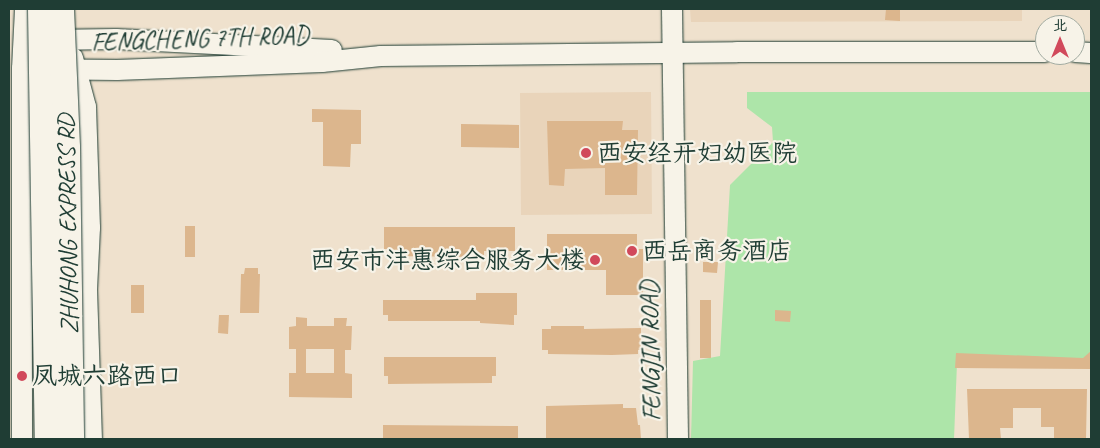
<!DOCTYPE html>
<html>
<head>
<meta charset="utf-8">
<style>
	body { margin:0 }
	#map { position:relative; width:1100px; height:448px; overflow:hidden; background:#efe1cd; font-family:Caveat,"LXGW WenKai TC",sans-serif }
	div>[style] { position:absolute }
	.built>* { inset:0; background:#e9d4ba }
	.green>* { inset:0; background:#ade5a9 }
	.building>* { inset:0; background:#dcb68d }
	.roads { filter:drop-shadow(0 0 1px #1f3d34) drop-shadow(0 0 1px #1f3d34) }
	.secondary>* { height:20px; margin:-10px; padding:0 10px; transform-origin:10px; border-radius:10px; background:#f7f3e8 }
	.bridges { filter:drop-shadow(0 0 1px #1f3d34) drop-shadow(0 0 1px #1f3d34) }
	.highway-bridge>* { height:26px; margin:-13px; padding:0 13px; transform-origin:13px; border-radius:13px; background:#f7f3e8 }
	.dots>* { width:14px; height:14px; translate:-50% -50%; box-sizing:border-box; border:2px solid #f7f3e8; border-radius:50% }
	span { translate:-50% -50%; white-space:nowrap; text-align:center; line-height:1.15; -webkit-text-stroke:4.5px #f7f3e8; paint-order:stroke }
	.street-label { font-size:25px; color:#1f3d34 }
	.poi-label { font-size:25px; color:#1f3d34 }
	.left { translate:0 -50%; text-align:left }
	.right { translate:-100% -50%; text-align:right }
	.frame { position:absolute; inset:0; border:10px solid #1f3d34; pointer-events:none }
	.north { position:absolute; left:1035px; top:15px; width:50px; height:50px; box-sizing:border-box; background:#f7f3e8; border:1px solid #a1aaa0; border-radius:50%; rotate:0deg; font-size:14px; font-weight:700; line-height:20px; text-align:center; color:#1f3d34 }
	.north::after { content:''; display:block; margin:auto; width:18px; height:22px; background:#d1495b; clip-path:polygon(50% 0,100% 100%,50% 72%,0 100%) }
</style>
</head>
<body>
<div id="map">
	<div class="built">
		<div style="clip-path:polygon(690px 9px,1022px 9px,1022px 21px,691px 22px)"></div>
		<div style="clip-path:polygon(651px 92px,652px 214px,521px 215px,520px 93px)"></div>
	</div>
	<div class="green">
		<div style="clip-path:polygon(747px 92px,1091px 92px,1091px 363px,957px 363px,954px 439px,691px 439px,693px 361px,720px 356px,730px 185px,773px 142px,772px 127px,747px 108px)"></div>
	</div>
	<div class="building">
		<div style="clip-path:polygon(886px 9px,900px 10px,900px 21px,885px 20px)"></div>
		<div style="clip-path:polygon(312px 109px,361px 110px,361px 144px,351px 144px,350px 167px,323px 166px,323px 122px,312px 122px)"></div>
		<div style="clip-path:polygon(547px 121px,623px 121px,622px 130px,638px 130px,637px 195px,605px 195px,605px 168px,565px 169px,564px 186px,549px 185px)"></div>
		<div style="clip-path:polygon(461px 124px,519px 125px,519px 148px,461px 147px)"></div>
		<div style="clip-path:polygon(185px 226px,195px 226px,195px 257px,185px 257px)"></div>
		<div style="clip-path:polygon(384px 227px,515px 227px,515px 251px,484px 251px,484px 257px,388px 256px,388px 249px,384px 249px)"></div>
		<div style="clip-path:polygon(547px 234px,637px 234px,637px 249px,643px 249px,643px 295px,606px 295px,606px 270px,547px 270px)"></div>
		<div style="clip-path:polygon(703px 262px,718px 262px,717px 273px,703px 272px)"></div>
		<div style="clip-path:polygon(245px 268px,258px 268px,258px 274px,260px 274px,259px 313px,240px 313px,241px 274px,244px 274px)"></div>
		<div style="clip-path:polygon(131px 285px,144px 285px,144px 313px,131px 313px)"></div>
		<div style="clip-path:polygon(476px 293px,517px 293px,517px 315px,514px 315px,514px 325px,480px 323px,480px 321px,388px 321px,388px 315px,383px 315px,383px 300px,476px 300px)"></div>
		<div style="clip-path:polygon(700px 300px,711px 300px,711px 358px,700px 358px)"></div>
		<div style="clip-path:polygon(775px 310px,791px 311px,790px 322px,775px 321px)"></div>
		<div style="clip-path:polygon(219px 315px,229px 315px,228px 334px,218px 333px)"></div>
		<div style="clip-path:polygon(evenodd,296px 317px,307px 318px,307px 326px,334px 326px,334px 318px,347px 318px,346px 326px,352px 326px,351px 350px,345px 350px,345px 373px,352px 374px,352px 398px,289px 397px,289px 373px,296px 373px,296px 349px,289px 349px,289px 327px,296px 326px,296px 317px,306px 349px,334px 349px,334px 373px,306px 373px,306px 349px)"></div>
		<div style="clip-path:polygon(551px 326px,584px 326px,584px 329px,641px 328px,641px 350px,638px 350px,638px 354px,612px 355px,548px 354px,548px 350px,542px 350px,542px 329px,551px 329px)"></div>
		<div style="clip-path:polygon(1091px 351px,1091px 369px,955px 368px,956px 353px,1083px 358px)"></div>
		<div style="clip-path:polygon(384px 357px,496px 357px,496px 376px,492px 376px,492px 383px,388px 384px,388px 376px,384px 376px)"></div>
		<div style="clip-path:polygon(967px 389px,1087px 389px,1086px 439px,1054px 439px,1054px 427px,1041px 427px,1041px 408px,1013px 408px,1013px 428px,1000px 428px,1001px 439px,969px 439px)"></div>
		<div style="clip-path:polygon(623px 404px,623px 408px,636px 408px,638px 425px,640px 425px,641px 439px,546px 439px,546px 406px)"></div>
		<div style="clip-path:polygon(383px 425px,518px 426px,518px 439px,383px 439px)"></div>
	</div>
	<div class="roads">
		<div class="secondary">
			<div style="left:672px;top:9px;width:430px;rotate:89.2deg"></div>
			<div style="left:48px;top:40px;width:68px;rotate:-0.8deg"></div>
			<div style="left:116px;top:39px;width:216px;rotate:2.9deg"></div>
			<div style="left:1075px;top:52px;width:16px;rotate:4deg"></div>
			<div style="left:73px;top:58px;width:51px;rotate:75.1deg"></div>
			<div style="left:86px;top:107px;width:121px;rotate:88.1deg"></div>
			<div style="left:90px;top:228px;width:62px;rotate:92.8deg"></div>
			<div style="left:87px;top:290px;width:149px;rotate:88.1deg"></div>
			<div style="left:22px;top:69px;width:95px;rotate:0.6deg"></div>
			<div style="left:117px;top:70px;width:205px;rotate:-2.2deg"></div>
			<div style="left:322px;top:62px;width:59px;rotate:-5.8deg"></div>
			<div style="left:381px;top:56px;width:356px;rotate:-0.6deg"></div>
			<div style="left:737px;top:52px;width:308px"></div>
			<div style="left:22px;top:439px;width:370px;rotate:-90deg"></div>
			<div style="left:22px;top:69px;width:60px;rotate:-87.1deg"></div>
		</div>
	</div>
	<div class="bridges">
		<div class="highway-bridge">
			<div style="left:41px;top:9px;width:430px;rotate:89.1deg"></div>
			<div style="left:61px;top:9px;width:139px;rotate:87.5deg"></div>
			<div style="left:67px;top:148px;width:291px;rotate:89.2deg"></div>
		</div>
	</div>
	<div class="dots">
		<div style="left:586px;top:153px;background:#d1495b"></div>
		<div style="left:632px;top:251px;background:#d1495b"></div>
		<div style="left:595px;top:260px;background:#d1495b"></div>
		<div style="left:22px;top:376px;background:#d1495b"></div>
	</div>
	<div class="street-label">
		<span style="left:200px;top:39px;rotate:-2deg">FENGCHENG 7TH ROAD</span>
		<span style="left:68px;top:224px;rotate:-91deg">ZHUHONG EXPRESS RD</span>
		<span style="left:651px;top:351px;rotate:-91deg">FENGJIN ROAD</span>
	</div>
	<div class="poi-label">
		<span class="left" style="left:597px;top:153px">西安经开妇幼医院</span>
		<span class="left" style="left:642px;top:251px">西岳商务酒店</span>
		<span class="right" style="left:585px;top:260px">西安市沣惠综合服务大楼</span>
		<span class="left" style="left:32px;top:376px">凤城六路西口</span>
	</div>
	<div class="frame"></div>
	<div class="north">北</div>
</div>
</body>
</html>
